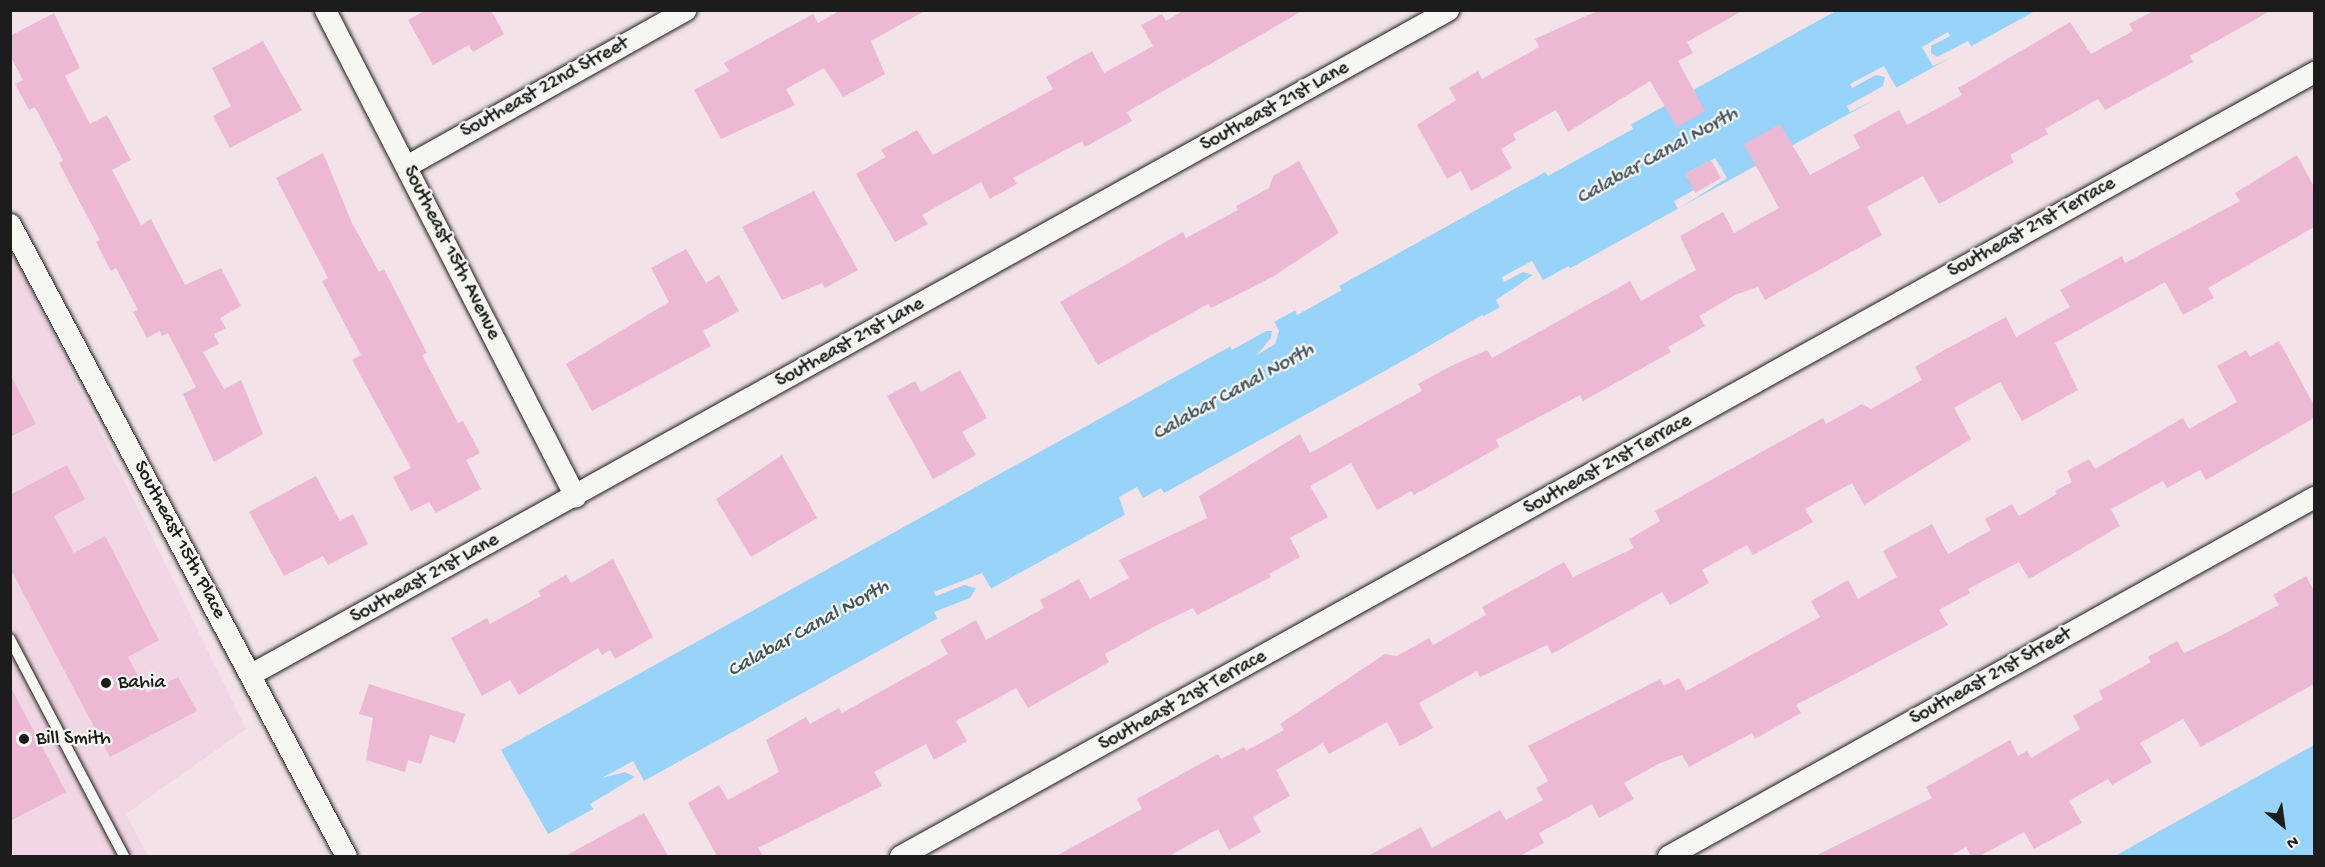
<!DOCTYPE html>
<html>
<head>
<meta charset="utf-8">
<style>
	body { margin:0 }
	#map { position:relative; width:2325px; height:867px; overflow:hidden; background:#f3e3e9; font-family:"Gochi Hand",sans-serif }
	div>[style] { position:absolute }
	.built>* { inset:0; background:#f1d6e3 }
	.water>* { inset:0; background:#98d4f9 }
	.pier>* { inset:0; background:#f3e3e9 }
	.building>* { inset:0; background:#edb8d4 }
	.roads { filter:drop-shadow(0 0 2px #1c1c1c) drop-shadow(0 0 2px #1c1c1c) }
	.lane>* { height:10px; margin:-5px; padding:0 5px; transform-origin:5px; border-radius:5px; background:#f6f6f2 }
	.street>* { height:21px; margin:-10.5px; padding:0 10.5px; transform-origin:10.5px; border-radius:10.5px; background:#f6f6f2 }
	.dots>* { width:16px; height:16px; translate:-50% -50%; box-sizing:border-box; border:3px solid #f6f6f2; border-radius:50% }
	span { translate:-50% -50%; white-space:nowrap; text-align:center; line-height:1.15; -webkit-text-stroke:4.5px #f6f6f2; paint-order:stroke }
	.street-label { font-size:20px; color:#1c1c1c }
	.poi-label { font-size:20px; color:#1c1c1c }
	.left { translate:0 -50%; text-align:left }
	.water-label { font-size:21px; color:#41535e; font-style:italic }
	.frame { position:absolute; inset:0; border:12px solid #1c1c1c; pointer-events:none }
	.north { position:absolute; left:2253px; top:795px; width:60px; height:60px; -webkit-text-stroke:4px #f6f6f2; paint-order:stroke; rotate:151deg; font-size:16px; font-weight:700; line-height:24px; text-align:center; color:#1c1c1c }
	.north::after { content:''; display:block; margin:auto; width:21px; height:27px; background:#1c1c1c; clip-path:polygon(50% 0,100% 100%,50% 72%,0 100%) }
</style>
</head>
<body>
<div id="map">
	<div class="built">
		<div style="clip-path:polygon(10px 247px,246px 729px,126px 814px,148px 856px,11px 856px)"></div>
	</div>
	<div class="water">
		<div style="clip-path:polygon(1836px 11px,2035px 11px,548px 834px,501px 750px)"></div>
		<div style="clip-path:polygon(2314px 745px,2314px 856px,2115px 856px)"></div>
	</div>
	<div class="pier">
		<div style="clip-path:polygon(1948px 32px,1950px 36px,1931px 46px,1931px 53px,1937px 57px,1968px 41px,1972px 48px,1933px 66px,1922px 47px)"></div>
		<div style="clip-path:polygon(1884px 66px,1897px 89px,1850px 112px,1847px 106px,1883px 86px,1885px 77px,1876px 75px,1852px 88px,1850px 84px)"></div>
		<div style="clip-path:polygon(1631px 124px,1633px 129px,1548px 176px,1545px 172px,1587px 145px)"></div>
		<div style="clip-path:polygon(1715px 158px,1727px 178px,1678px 209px,1674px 201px,1717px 177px,1710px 166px,1687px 178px,1685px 174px)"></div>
		<div style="clip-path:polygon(1532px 261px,1543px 280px,1569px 266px,1570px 269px,1500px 308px,1496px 300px,1533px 275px,1523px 272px,1504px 282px,1502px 277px)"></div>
		<div style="clip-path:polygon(1337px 283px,1342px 290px,1297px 315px,1295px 310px)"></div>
		<div style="clip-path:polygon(1482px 315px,1484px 317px,1398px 368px,1396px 365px)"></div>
		<div style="clip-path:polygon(1274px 321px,1279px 331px,1275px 344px,1257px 355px,1271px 338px,1272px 331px,1266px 331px,1232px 350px,1228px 343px)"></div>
		<div style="clip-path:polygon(1137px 487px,1143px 498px,1161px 488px,1164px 493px,1126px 518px,1119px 497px)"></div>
		<div style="clip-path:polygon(982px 573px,992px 590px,938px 620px,934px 612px,970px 598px,976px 588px,964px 585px,936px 596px,934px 592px)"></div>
		<div style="clip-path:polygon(633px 761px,644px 781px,595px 812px,590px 804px,635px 777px,625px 772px,602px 778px)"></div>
	</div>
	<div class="building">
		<div style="clip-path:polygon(426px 10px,491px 10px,504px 34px,473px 52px,469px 45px,433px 65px,408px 20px)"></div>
		<div style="clip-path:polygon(841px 10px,926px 10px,871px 41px,885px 74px,843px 97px,824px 68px,786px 89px,795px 105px,721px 139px,694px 90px,729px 71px,724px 63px,813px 14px,818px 23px)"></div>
		<div style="clip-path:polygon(1184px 10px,1304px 10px,1127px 112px,1132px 121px,1085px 147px,1082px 141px,1013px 178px,1017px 184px,990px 199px,981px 182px,922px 215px,928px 224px,895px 242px,856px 174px,886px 157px,881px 150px,917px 130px,933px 155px,1053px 89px,1046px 77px,1092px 51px,1104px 73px,1153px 46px,1141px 25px,1162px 14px,1166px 21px)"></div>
		<div style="clip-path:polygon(1599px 10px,1744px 10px,1687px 42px,1693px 53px,1678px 61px,1705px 111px,1677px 127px,1650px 81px,1568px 132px,1556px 110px,1513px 134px,1516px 140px,1501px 149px,1512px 168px,1471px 191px,1461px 171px,1447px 179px,1417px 125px,1456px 100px,1449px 88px,1478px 71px,1482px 79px,1539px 47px,1535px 39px)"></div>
		<div style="clip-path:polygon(2155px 10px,2272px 10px,2190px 56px,2193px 62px,2105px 110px,2098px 99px,2045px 129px,2048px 134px,2010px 155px,2014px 162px,1939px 204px,1923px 176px,1867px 207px,1882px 235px,1765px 300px,1758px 287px,1735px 295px,1699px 316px,1705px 326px,1668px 347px,1671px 352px,1583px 401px,1580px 395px,1496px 440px,1499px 447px,1414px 495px,1411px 491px,1377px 510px,1351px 463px,1310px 486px,1328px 517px,1290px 538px,1300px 557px,1269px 574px,1271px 577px,1197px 615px,1193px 608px,1155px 626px,1105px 654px,1109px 662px,1028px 708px,1016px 688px,956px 721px,967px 741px,934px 760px,926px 744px,874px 772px,882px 786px,758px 848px,763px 856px,717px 856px,688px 803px,719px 785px,728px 800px,779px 772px,766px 740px,806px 717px,810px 724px,839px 708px,842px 713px,948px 654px,940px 640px,976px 620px,986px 640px,1044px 608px,1040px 600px,1079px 579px,1090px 599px,1129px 578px,1119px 560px,1207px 518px,1199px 496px,1300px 434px,1310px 453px,1422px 391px,1418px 384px,1451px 366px,1487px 350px,1492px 358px,1630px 281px,1641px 301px,1696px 270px,1680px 236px,1723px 212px,1734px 233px,1779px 208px,1744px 144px,1780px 124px,1810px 175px,1860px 148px,1853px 135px,1899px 110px,1907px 125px,1962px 95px,1958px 88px,2070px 22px,2091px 54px,2133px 31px,2129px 24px)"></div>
		<div style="clip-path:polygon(54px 13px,80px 68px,65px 76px,90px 124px,107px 115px,131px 160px,112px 170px,141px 225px,151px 219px,185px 285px,221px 268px,241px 306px,220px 318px,226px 328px,214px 334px,219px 344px,203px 352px,224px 389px,241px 380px,263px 434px,214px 462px,183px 394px,196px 387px,168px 333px,162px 336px,160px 331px,147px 338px,133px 312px,138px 310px,116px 268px,111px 271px,96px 242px,100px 240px,59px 163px,63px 160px,35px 107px,29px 110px,15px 84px,23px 80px,10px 55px,10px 36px)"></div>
		<div style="clip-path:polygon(263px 41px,302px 110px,230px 148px,213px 116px,231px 106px,212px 68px)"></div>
		<div style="clip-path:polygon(323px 153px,352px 223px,379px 272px,384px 269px,427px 353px,422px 355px,458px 423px,463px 421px,480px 453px,466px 460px,481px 489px,436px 513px,429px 502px,411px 511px,393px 477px,411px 468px,352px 360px,361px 355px,322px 281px,328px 278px,276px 178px)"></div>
		<div style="clip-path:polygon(2297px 155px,2314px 187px,2314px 227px,2208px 288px,2214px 298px,2183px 315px,2165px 282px,2055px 343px,2078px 390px,2022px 421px,2000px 382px,1954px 408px,1971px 439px,1864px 505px,1852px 483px,1805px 509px,1813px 522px,1753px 555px,1747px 545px,1702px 570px,1709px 583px,1670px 605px,1662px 592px,1552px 654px,1547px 645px,1480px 677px,1477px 671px,1419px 703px,1433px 728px,1400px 746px,1387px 722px,1329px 754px,1323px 743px,1276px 770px,1290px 796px,1253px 817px,1261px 832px,1229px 850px,1218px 829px,1169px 856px,1056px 856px,1142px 809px,1137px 799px,1169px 781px,1218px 754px,1221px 759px,1244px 747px,1246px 751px,1284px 730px,1280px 724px,1385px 654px,1397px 656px,1429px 638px,1433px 645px,1486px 615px,1482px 607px,1564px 562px,1573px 577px,1634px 548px,1629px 539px,1660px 521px,1655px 511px,1823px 418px,1826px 424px,1862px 404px,1871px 409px,1922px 380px,1915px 367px,1946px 349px,2006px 317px,2016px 337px,2070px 307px,2060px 290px,2122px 256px,2125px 263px,2240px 201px,2235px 193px)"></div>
		<div style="clip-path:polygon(1711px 160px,1721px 178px,1695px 193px,1685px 174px)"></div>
		<div style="clip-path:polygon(1299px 161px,1339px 233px,1274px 276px,1211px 308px,1208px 304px,1098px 365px,1060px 302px,1183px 232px,1186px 238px,1238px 210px,1236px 206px,1269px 188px,1273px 176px)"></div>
		<div style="clip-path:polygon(814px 191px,858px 270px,825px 288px,822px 283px,782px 300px,742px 227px)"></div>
		<div style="clip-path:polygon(686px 249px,706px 283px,719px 275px,739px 311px,703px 331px,711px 346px,592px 411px,566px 364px,669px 302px,651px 268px)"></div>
		<div style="clip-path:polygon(2279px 341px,2314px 405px,2314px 418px,2206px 480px,2200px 470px,2167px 488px,2163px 481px,2111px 509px,2120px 526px,2029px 579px,2019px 562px,1968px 589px,1970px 593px,1939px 610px,1948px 625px,1796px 705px,1801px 713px,1755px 739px,1752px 733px,1689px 767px,1682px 755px,1660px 763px,1624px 783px,1634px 799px,1599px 818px,1592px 804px,1539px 833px,1544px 843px,1520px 856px,1368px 856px,1421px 827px,1432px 848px,1500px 810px,1506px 820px,1543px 800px,1536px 788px,1548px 781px,1528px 746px,1660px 679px,1664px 686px,1679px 678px,1686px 691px,1820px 617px,1811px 601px,1848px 580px,1858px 599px,1897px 577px,1883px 551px,1932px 524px,1948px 554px,1991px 530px,1985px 519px,2012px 504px,2019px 516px,2057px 494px,2055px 491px,2072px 482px,2067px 471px,2089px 459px,2095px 469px,2183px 418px,2189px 429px,2237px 402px,2217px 366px,2246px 350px,2250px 357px)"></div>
		<div style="clip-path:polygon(960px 370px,987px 418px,962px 432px,976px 455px,933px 479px,887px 396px,915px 381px,921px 392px)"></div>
		<div style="clip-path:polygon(10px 374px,36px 424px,10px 437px)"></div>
		<div style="clip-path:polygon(782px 455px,817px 518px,751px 557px,716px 499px)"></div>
		<div style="clip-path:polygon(67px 465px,85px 499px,54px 516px,74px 553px,105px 536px,159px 640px,128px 657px,147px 693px,178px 677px,197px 711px,110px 757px,10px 568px,10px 495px)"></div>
		<div style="clip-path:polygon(316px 476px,340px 521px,353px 514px,368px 544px,328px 565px,323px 556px,284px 576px,249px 512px)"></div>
		<div style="clip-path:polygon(613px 559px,653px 637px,615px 659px,610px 650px,602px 655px,598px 648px,519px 695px,510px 680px,482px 696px,451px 638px,487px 618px,490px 624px,541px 596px,538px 591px,566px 575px,571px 583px)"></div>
		<div style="clip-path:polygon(2306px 576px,2314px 591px,2314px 684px,2201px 747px,2183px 719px,2140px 743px,2152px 762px,2112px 785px,2108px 779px,2069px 801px,2082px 823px,2034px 849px,2024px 832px,1980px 856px,1971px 856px,1966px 847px,1950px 856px,1815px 856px,1932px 798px,1926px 787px,2010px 740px,2018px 756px,2027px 751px,2031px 758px,2080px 729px,2073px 716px,2103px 699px,2099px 691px,2151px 662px,2148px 657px,2177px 641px,2184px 653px,2222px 635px,2279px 605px,2273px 595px)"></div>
		<div style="clip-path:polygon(369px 684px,465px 714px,455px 743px,430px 735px,421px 764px,408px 760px,405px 772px,366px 760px,373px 718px,359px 714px)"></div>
		<div style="clip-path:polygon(10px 686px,66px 792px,10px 821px)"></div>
		<div style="clip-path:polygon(644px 813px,668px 856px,565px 856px)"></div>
	</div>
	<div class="roads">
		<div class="lane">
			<div style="left:10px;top:639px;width:245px;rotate:62.3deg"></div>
		</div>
		<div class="street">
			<div style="left:325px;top:10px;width:547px;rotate:62.78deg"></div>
			<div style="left:406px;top:166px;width:320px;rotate:-29.2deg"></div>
			<div style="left:10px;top:224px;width:716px;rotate:62deg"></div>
			<div style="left:251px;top:674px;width:1369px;rotate:-29.02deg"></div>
			<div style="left:900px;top:856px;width:1617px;rotate:-29.01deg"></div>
			<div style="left:1668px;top:856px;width:739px;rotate:-29.06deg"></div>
		</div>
	</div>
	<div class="dots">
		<div style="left:106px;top:683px;background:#1c1c1c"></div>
		<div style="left:24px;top:739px;background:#1c1c1c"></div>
	</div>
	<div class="street-label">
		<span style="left:545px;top:88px;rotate:-29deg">Southeast 22nd Street</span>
		<span style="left:1275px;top:107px;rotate:-29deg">Southeast 21st Lane</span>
		<span style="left:2032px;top:228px;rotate:-29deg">Southeast 21st Terrace</span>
		<span style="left:451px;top:253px;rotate:63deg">Southeast 15th Avenue</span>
		<span style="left:850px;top:343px;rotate:-29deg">Southeast 21st Lane</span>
		<span style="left:1608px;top:465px;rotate:-29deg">Southeast 21st Terrace</span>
		<span style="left:179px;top:540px;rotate:62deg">Southeast 15th Place</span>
		<span style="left:425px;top:579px;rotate:-29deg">Southeast 21st Lane</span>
		<span style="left:1991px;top:677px;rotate:-29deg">Southeast 21st Street</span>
		<span style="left:1183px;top:701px;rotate:-29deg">Southeast 21st Terrace</span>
	</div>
	<div class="poi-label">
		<span class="left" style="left:118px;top:683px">Bahia</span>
		<span class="left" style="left:36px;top:739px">Bill Smith</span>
	</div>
	<div class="water-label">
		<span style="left:1658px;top:157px;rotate:-29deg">Calabar Canal North</span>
		<span style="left:1234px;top:393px;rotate:-29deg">Calabar Canal North</span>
		<span style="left:809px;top:630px;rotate:-29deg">Calabar Canal North</span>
	</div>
	<div class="frame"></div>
	<div class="north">N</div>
</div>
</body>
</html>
